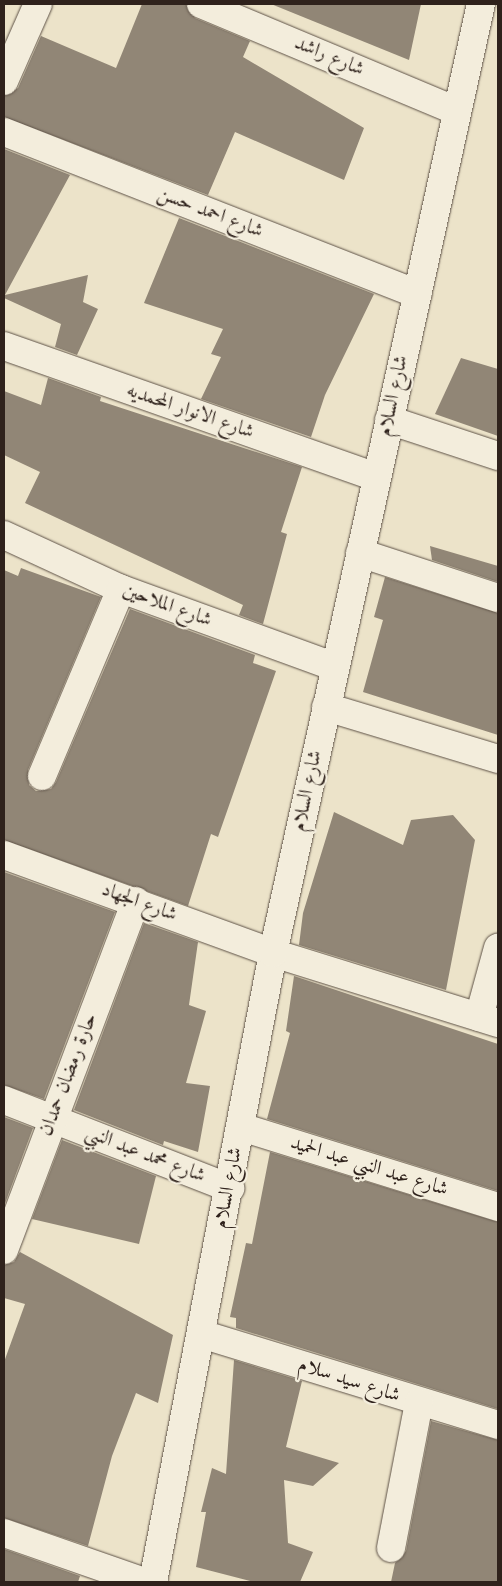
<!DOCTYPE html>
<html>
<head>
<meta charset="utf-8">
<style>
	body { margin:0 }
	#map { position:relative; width:502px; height:1586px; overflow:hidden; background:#ece3c9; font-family:"Old Standard TT",Amiri,serif }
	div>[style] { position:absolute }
	.building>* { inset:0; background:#918676 }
	.roads { filter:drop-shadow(0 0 1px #5e5247) drop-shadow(0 0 1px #5e5247) }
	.minor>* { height:28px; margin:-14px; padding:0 14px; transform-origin:14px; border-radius:14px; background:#f3eddc }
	span { translate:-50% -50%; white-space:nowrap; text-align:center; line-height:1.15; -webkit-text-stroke:4.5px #f3eddc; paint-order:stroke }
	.street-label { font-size:20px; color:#2f221c }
	.frame { position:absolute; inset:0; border:5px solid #2f221c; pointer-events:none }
</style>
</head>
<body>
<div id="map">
	<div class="building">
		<div style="clip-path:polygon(142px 4px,186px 4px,195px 18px,250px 41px,243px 57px,364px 128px,344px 180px,235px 132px,208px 195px,4px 117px,4px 96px,18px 88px,41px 36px,116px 68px)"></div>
		<div style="clip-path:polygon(271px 4px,421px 4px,409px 60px)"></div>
		<div style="clip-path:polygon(4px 149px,70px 175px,5px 295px,88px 275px,83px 302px,98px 309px,77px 355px,55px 347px,61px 324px,4px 298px)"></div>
		<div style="clip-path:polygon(179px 218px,374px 294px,325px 395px,311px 437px,201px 399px,221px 357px,211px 354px,223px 329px,144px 303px)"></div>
		<div style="clip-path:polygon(461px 358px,498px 369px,498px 436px,435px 414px)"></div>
		<div style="clip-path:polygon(48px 378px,101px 397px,100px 401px,302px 467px,281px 532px,287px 534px,263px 624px,239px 615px,243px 605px,25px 503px,40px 472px,4px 455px,4px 391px,41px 405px)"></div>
		<div style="clip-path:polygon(430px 546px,498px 566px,498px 582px,432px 560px)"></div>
		<div style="clip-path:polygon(21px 568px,101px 597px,28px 770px,29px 785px,36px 791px,51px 789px,56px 782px,130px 609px,255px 655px,253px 663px,276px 671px,218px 837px,211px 834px,188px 906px,4px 840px,4px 570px,18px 576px)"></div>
		<div style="clip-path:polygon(385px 577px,498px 613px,498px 735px,363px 692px,383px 620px,374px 617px)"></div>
		<div style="clip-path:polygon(334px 812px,403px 845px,411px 820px,453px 815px,475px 840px,446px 990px,299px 945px,303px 913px)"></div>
		<div style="clip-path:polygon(4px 872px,115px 912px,44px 1099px,4px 1085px)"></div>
		<div style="clip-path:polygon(144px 923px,198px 942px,189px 1005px,206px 1011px,186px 1083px,210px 1086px,198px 1152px,164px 1141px,163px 1145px,74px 1110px)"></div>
		<div style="clip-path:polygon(294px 976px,498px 1044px,498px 1191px,267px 1119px,290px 1033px,286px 1031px)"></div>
		<div style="clip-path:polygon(4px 1117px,33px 1128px,4px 1206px)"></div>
		<div style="clip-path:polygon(62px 1140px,156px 1176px,139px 1244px,32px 1219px)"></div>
		<div style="clip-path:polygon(270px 1152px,498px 1222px,498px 1409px,236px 1328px,236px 1318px,230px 1317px,246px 1243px,252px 1244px)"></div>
		<div style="clip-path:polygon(20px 1252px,173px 1335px,158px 1403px,136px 1393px,112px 1456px,88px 1546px,4px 1518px,4px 1362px,25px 1304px,4px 1298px,4px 1265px,14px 1262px)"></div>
		<div style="clip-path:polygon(234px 1360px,302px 1381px,286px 1447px,339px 1463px,313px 1486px,284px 1480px,288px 1543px,313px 1552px,300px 1582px,254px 1582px,196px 1567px,206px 1512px,201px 1512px,212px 1468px,226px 1474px)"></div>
		<div style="clip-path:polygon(431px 1421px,498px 1440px,498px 1582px,391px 1582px,395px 1563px,406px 1551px)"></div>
		<div style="clip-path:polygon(4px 1549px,80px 1576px,78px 1582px,4px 1582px)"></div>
	</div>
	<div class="roads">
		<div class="minor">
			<div style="left:201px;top:4px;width:277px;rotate:22.7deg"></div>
			<div style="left:4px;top:81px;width:84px;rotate:-66.2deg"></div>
			<div style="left:4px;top:132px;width:444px;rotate:21.4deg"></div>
			<div style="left:4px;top:346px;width:394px;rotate:19.4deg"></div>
			<div style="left:389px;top:420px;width:115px;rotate:18.3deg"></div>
			<div style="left:4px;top:535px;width:129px;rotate:24.8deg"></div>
			<div style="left:121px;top:589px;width:228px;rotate:20deg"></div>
			<div style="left:360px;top:553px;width:145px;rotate:18.1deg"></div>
			<div style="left:326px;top:707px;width:180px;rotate:16.8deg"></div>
			<div style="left:42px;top:776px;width:203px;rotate:-67.1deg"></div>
			<div style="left:4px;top:855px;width:286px;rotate:20deg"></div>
			<div style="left:273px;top:953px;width:236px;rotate:17.3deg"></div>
			<div style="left:479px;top:1017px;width:72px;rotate:-74.6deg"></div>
			<div style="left:4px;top:1100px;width:243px;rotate:21.3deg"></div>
			<div style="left:241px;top:1127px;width:269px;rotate:17.3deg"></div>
			<div style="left:4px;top:1250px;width:373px;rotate:-69.3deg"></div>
			<div style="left:201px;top:1334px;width:311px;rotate:17deg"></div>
			<div style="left:4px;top:1533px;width:149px;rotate:19.2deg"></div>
			<div style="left:391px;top:1548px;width:148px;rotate:-79.1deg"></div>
			<div style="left:153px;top:1582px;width:640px;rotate:-79.2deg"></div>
			<div style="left:273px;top:953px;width:972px;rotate:-77.64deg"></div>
		</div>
	</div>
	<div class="street-label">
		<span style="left:329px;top:57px;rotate:23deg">شارع راشد</span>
		<span style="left:210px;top:213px;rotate:21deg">شارع احمد حسن</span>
		<span style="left:394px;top:396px;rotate:-78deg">شارع السلام</span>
		<span style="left:190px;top:412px;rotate:19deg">شارع الانوار المحمديه</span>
		<span style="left:167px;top:606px;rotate:20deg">شارع الملاحين</span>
		<span style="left:308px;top:791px;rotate:-78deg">شارع السلام</span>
		<span style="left:139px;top:903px;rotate:20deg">شارع الجهاد</span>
		<span style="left:69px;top:1075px;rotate:-69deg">حارة رمضان حمدان</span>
		<span style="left:145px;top:1155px;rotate:21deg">شارع محمد عبد النبي</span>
		<span style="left:369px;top:1167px;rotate:17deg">شارع عبد النبي عبد الحميد</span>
		<span style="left:229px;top:1188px;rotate:-79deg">شارع السلام</span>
		<span style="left:349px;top:1381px;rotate:18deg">شارع سيد سلام</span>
	</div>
	<div class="frame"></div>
</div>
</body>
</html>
